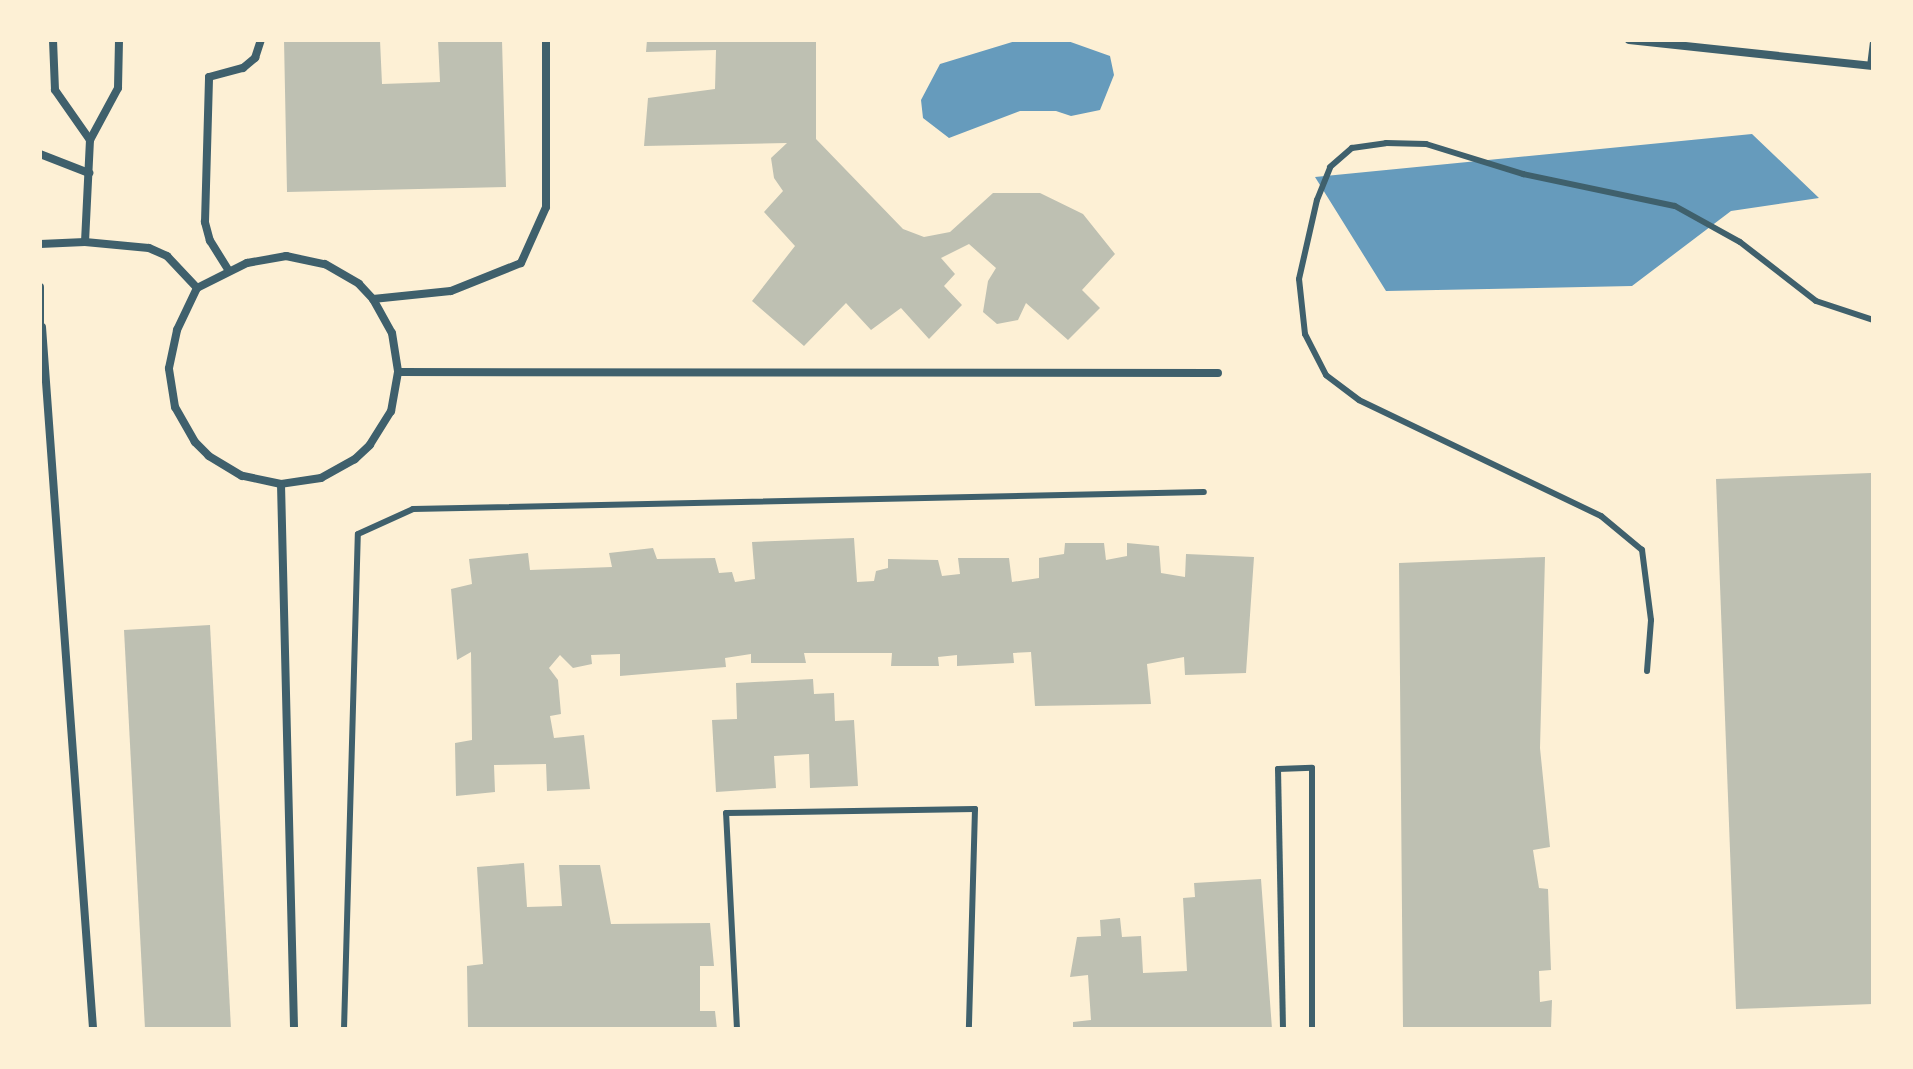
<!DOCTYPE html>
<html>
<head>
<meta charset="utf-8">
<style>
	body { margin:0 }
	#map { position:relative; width:1913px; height:1069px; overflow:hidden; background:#fdf0d5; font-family:Commissioner,sans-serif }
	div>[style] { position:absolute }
	.water>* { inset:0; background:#669bbc }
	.building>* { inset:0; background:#bec0b2 }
	.service>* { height:6px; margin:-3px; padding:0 3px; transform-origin:3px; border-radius:3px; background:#3f606c }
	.minor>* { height:8px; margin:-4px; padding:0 4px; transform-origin:4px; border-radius:4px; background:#3f606c }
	span { translate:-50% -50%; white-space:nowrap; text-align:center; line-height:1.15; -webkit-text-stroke:8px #fdf0d5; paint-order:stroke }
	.frame { position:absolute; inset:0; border:42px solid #fdf0d5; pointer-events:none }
</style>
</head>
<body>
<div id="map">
	<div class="water">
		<div style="clip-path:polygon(1019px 40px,1065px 40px,1110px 56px,1114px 75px,1100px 110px,1071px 116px,1056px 111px,1020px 111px,949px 138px,923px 118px,921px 100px,940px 64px)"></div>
		<div style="clip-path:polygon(1752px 134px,1819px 198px,1731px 211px,1632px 286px,1386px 291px,1315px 177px)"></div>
	</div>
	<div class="building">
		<div style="clip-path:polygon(284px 40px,380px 40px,382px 84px,440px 82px,438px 40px,502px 40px,506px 187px,287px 192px)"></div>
		<div style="clip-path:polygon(647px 40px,816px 40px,816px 139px,903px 229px,924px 237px,950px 232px,993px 193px,1040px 193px,1083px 214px,1115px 254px,1082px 290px,1100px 308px,1068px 340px,1026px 303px,1018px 320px,997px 324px,983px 312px,988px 281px,996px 268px,969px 244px,941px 258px,955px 274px,944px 286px,962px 305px,929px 339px,901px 308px,871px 330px,846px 303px,804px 346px,752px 301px,795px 246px,764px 212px,783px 191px,774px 178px,771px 158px,787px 143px,644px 146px,648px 98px,715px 89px,716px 50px,646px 52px)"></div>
		<div style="clip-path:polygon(1871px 473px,1873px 1004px,1736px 1009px,1716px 479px)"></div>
		<div style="clip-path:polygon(854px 538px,857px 582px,874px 581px,876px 571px,888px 568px,888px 559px,938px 560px,942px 576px,960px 574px,958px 558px,1009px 558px,1012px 582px,1039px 578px,1039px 558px,1064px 554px,1065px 543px,1104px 543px,1106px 560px,1127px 556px,1127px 543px,1159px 546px,1161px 573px,1185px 577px,1186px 554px,1254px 557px,1246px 673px,1185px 675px,1184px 657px,1147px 664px,1151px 704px,1035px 706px,1031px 652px,1013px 653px,1014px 663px,957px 666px,957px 655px,938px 657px,939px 666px,891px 666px,892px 653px,804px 653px,806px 663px,751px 663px,751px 654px,725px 658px,726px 667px,620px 676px,620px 654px,591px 655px,592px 664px,573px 668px,560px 655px,549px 668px,558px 680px,561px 714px,550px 716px,554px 738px,584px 735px,590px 789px,547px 791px,546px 764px,494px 765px,495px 792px,456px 796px,455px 743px,472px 740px,471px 652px,457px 660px,451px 589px,472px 584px,469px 559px,528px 553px,530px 570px,612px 567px,609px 553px,653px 548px,657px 559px,715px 558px,719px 573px,732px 572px,735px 582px,755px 579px,752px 542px)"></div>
		<div style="clip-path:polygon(1545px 557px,1540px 748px,1550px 847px,1533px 850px,1539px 888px,1548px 889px,1551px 970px,1539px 971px,1540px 1002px,1552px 1000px,1551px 1029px,1403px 1029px,1399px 563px)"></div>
		<div style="clip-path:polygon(210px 625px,231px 1029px,145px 1029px,124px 630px)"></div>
		<div style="clip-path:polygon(813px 679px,814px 694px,834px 693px,835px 721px,854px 720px,858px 786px,810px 788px,809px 754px,774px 756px,776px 788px,716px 792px,712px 720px,737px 719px,736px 683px)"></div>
		<div style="clip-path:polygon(524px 863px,527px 907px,562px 906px,559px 865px,600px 865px,611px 924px,710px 923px,714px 966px,700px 966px,700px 1011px,715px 1011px,717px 1029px,468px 1029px,467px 966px,483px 964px,477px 867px)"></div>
		<div style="clip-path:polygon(1261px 879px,1272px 1029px,1073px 1029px,1073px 1022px,1091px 1020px,1088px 975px,1070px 977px,1077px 937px,1101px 936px,1100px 920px,1120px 918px,1122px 937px,1141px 936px,1143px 973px,1187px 971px,1183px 898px,1195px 897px,1194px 883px)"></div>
	</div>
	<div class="service">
		<div style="left:1870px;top:66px;width:23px;rotate:-83deg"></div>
		<div style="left:1647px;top:671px;width:51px;rotate:-85.5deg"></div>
		<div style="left:1651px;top:620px;width:71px;rotate:-97.3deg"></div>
		<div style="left:1642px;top:550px;width:53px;rotate:-140.3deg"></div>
		<div style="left:1601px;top:516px;width:268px;rotate:-154.4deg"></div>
		<div style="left:1359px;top:400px;width:41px;rotate:-142.9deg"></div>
		<div style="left:1326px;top:375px;width:46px;rotate:-117.1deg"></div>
		<div style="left:1305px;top:334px;width:55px;rotate:-96.2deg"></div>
		<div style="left:1299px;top:279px;width:81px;rotate:-77.2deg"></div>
		<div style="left:1317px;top:200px;width:35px;rotate:-68deg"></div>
		<div style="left:1330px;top:167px;width:29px;rotate:-41deg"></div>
		<div style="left:1352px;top:148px;width:34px;rotate:-8deg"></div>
		<div style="left:1386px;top:143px;width:40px;rotate:1.4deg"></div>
		<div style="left:1426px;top:144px;width:102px;rotate:17.2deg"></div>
		<div style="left:1523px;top:174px;width:155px;rotate:11.9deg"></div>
		<div style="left:1675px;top:206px;width:74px;rotate:29deg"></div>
		<div style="left:1740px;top:242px;width:96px;rotate:37.8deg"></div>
		<div style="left:1816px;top:301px;width:60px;rotate:18.4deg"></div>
		<div style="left:344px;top:1029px;width:495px;rotate:-88.4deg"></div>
		<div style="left:358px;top:534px;width:60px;rotate:-24.4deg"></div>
		<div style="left:413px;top:509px;width:791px;rotate:-1.23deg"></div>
		<div style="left:737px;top:1029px;width:216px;rotate:-92.9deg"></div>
		<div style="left:726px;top:813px;width:249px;rotate:-0.9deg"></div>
		<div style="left:975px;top:809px;width:220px;rotate:91.6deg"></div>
		<div style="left:1283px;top:1029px;width:260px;rotate:-91.1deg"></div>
		<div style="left:1278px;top:769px;width:34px;rotate:-2deg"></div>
		<div style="left:1312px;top:768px;width:261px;rotate:90deg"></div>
	</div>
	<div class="minor">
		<div style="left:53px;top:40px;width:50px;rotate:87.7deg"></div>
		<div style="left:55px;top:90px;width:61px;rotate:55deg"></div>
		<div style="left:1629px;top:40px;width:245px;rotate:6.1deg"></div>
		<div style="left:40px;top:154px;width:53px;rotate:21.2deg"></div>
		<div style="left:85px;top:242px;width:102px;rotate:-87.2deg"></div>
		<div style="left:90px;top:140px;width:59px;rotate:-61.7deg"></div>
		<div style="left:118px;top:88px;width:48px;rotate:-88.8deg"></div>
		<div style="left:40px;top:244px;width:45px;rotate:-2.5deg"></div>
		<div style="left:85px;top:242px;width:64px;rotate:5.4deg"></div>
		<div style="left:149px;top:248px;width:20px;rotate:24deg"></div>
		<div style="left:167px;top:256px;width:44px;rotate:46.8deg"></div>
		<div style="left:286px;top:256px;width:40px;rotate:12deg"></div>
		<div style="left:325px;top:264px;width:39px;rotate:30deg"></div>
		<div style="left:359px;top:284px;width:21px;rotate:47deg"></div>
		<div style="left:373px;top:299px;width:39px;rotate:61deg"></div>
		<div style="left:392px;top:333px;width:39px;rotate:81deg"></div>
		<div style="left:398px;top:372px;width:40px;rotate:100deg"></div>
		<div style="left:391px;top:411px;width:40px;rotate:122deg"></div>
		<div style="left:370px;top:445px;width:21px;rotate:137deg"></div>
		<div style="left:355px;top:459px;width:39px;rotate:151deg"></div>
		<div style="left:321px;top:478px;width:40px;rotate:171.5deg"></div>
		<div style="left:281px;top:484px;width:40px;rotate:-168deg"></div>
		<div style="left:242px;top:476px;width:39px;rotate:-149deg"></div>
		<div style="left:209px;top:456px;width:20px;rotate:-135deg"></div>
		<div style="left:195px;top:442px;width:40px;rotate:-119.7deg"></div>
		<div style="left:175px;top:407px;width:39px;rotate:-99deg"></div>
		<div style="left:169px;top:368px;width:39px;rotate:-78deg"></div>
		<div style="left:177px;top:330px;width:47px;rotate:-64.5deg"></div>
		<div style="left:197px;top:288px;width:56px;rotate:-26.6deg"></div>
		<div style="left:247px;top:263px;width:40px;rotate:-10deg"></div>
		<div style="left:229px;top:271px;width:36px;rotate:-122deg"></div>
		<div style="left:210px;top:241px;width:20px;rotate:-105deg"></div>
		<div style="left:205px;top:222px;width:145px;rotate:-88.4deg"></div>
		<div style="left:209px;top:77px;width:35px;rotate:-15deg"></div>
		<div style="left:243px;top:68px;width:16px;rotate:-40deg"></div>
		<div style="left:255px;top:58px;width:19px;rotate:-72deg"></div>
		<div style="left:40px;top:287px;width:40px;rotate:90deg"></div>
		<div style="left:373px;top:299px;width:78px;rotate:-5.9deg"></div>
		<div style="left:451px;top:291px;width:75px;rotate:-21.8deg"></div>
		<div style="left:521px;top:263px;width:61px;rotate:-65.9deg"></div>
		<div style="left:546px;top:207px;width:167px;rotate:-90deg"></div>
		<div style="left:42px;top:327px;width:704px;rotate:85.84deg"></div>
		<div style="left:398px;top:372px;width:820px;rotate:0.07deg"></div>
		<div style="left:281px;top:484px;width:545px;rotate:88.63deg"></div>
	</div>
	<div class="frame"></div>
</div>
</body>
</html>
